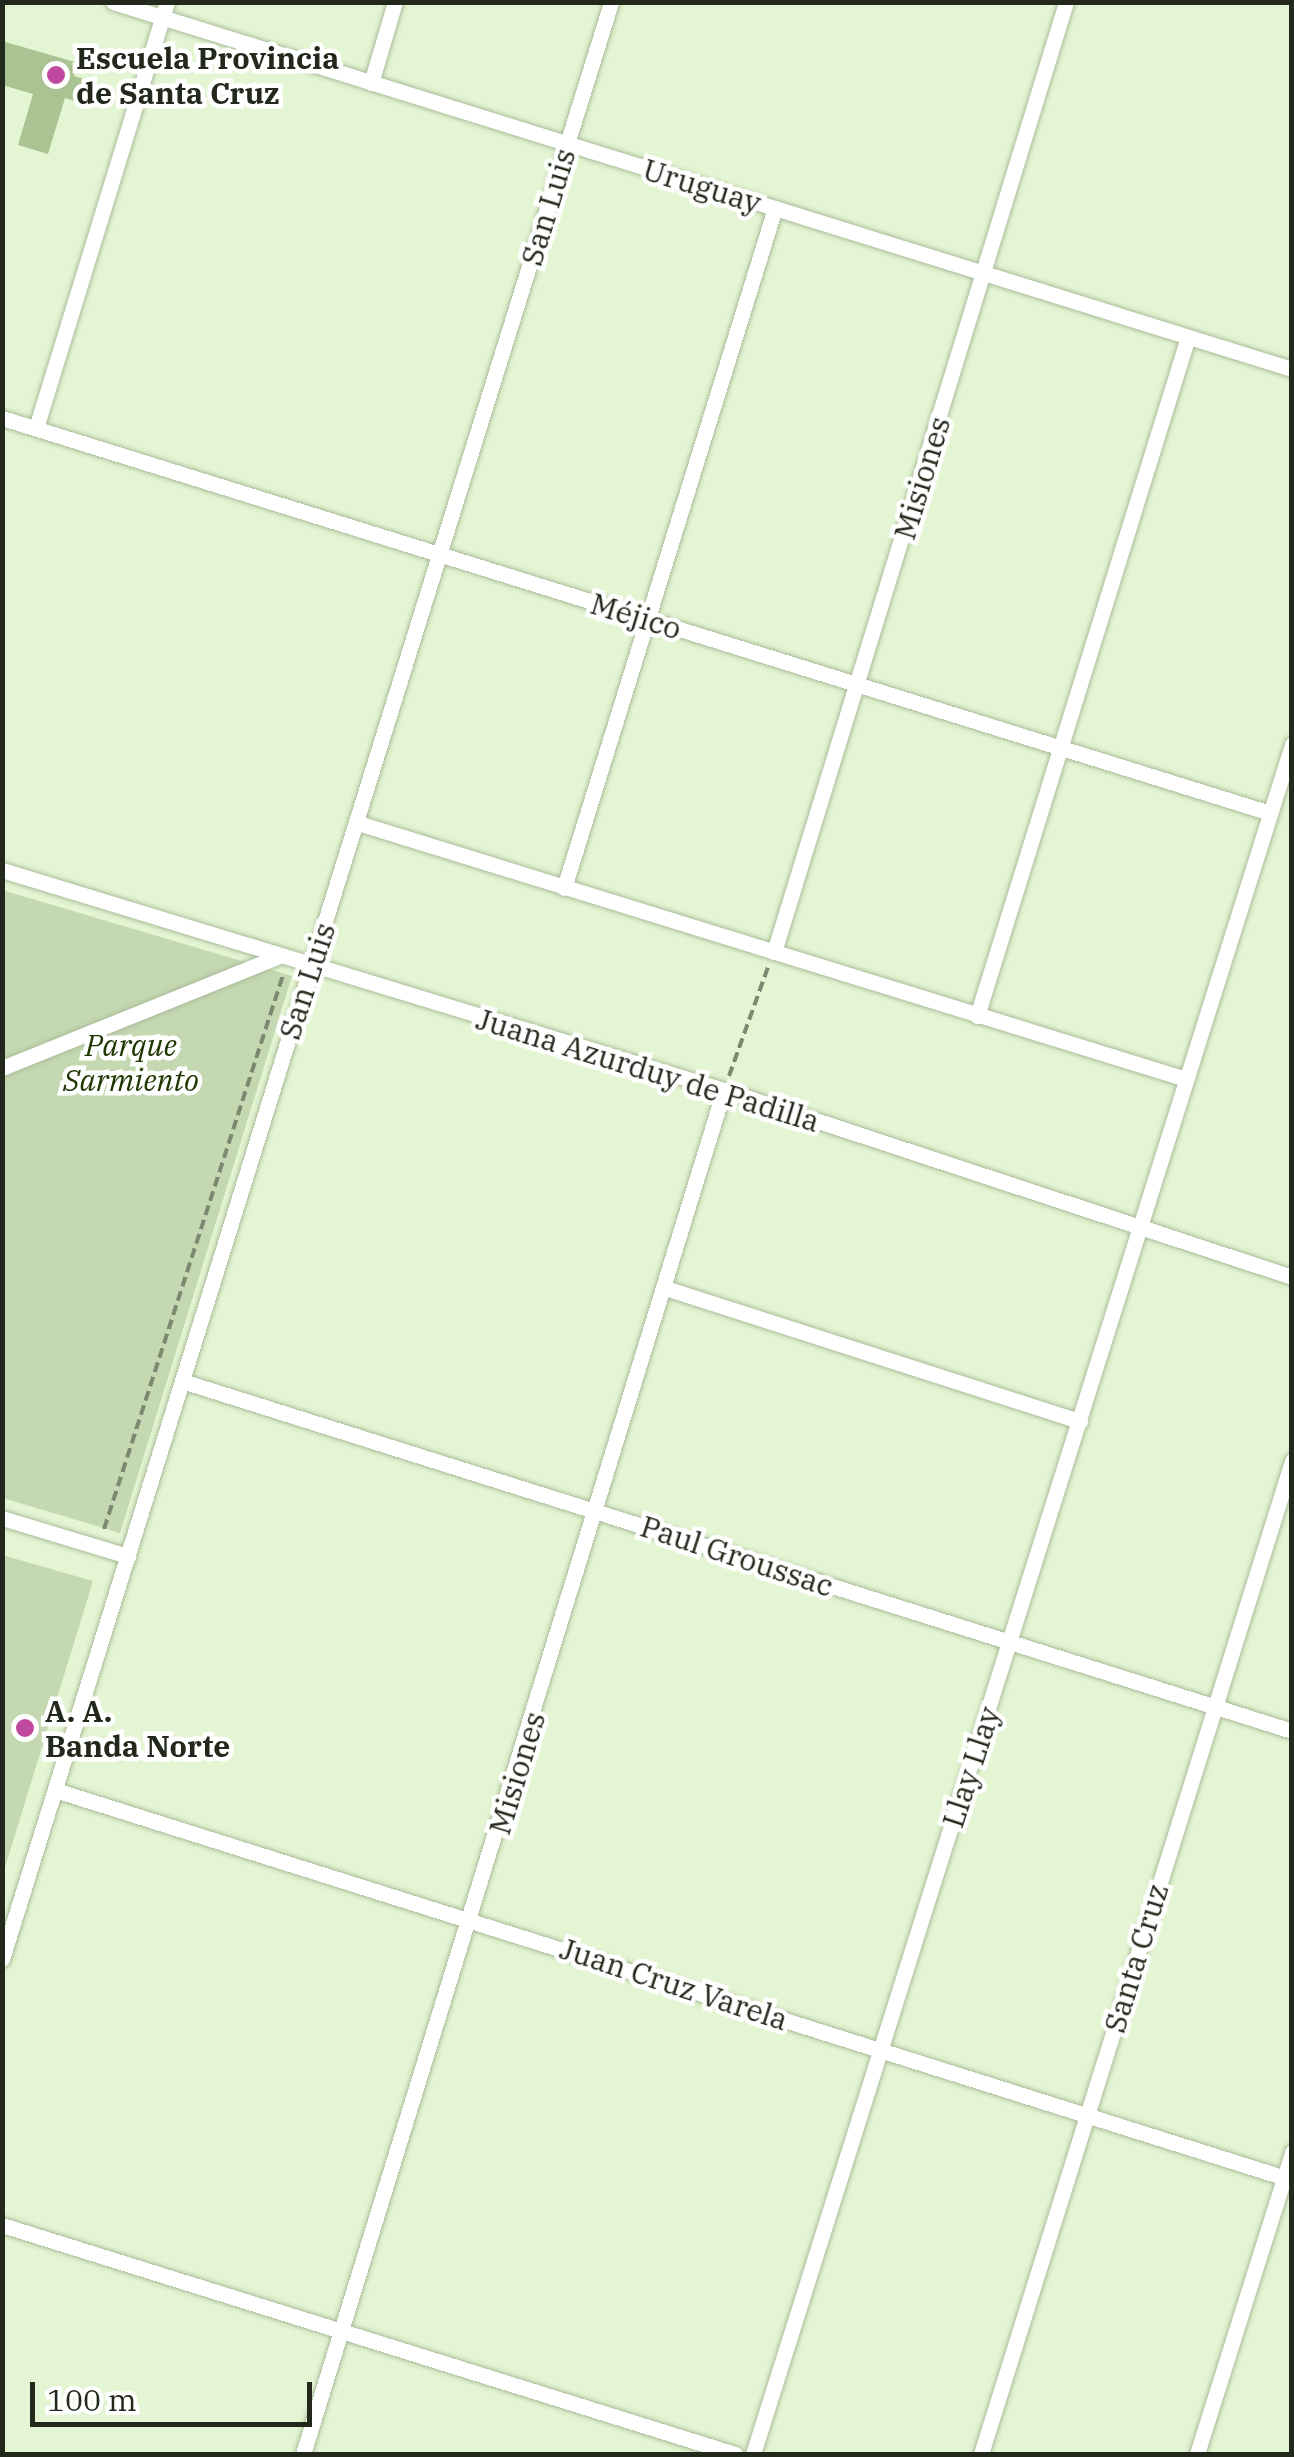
<!DOCTYPE html>
<html>
<head>
<meta charset="utf-8">
<style>
	body { margin:0 }
	#map { position:relative; width:1294px; height:2457px; overflow:hidden; background:#e3f5d2; font-family:"IBM Plex Serif",serif }
	div>[style] { position:absolute }
	.green>* { inset:0; background:#c4d8b2 }
	.building>* { inset:0; background:#aac393 }
	.path>* { height:4px; margin-top:-2px; transform-origin:0; background:repeating-linear-gradient(90deg,#7c8870 0 10px,transparent 0 15px) }
	.roads { filter:drop-shadow(0 0 2px #aabc9a) drop-shadow(0 0 2px #aabc9a) }
	.minor>* { height:15px; margin:-7.5px; padding:0 7.5px; transform-origin:7.5px; border-radius:7.5px; background:#fff }
	.dots>* { width:28px; height:28px; translate:-50% -50%; box-sizing:border-box; border:5px solid #fff; border-radius:50% }
	span { translate:-50% -50%; white-space:nowrap; text-align:center; line-height:1.15; -webkit-text-stroke:9px #fff; paint-order:stroke }
	.poi-label { font-size:30px; color:#22291c; font-weight:700 }
	.left { translate:0 -50%; text-align:left }
	.street-label { font-size:30px; color:#22291c }
	.park-label { font-size:30px; color:#203600; font-style:italic }
	.frame { position:absolute; inset:0; border:5px solid #22291c; pointer-events:none }
	.scale { position:absolute; left:30px; top:2382px; width:282px; height:45px; box-sizing:border-box; border:5px solid #22291c; border-top:0; padding-left:12px; font-size:30px; line-height:35px; white-space:nowrap; color:#22291c; -webkit-text-stroke:8px #fff; paint-order:stroke }
</style>
</head>
<body>
<div id="map">
	<div class="green">
		<div style="clip-path:polygon(2px 890px,292px 976px,120px 1533px,3px 1498px)"></div>
		<div style="clip-path:polygon(2px 1555px,93px 1581px,3px 1874px,2px 1874px)"></div>
	</div>
	<div class="building">
		<div style="clip-path:polygon(2px 41px,78px 63px,74px 76px,88px 80px,81px 103px,65px 98px,48px 154px,18px 145px,33px 94px,2px 85px)"></div>
	</div>
	<div class="path">
		<div style="left:729px;top:1076px;width:116px;rotate:-70.3deg"></div>
		<div style="left:104px;top:1529px;width:582px;rotate:-72.09deg"></div>
	</div>
	<div class="roads">
		<div class="minor">
			<div style="left:113px;top:2px;width:1235px;rotate:17.29deg"></div>
			<div style="left:371px;top:83px;width:84px;rotate:-73.5deg"></div>
			<div style="left:2px;top:418px;width:1328px;rotate:17.3deg"></div>
			<div style="left:36px;top:428px;width:446px;rotate:-72.9deg"></div>
			<div style="left:358px;top:823px;width:867px;rotate:17.18deg"></div>
			<div style="left:2px;top:870px;width:755px;rotate:16.95deg"></div>
			<div style="left:724px;top:1090px;width:598px;rotate:18.22deg"></div>
			<div style="left:564px;top:888px;width:712px;rotate:-72.76deg"></div>
			<div style="left:774px;top:952px;width:994px;rotate:-72.91deg"></div>
			<div style="left:977px;top:1016px;width:711px;rotate:-72.74deg"></div>
			<div style="left:2px;top:1068px;width:297px;rotate:-22deg"></div>
			<div style="left:665px;top:1288px;width:436px;rotate:17.8deg"></div>
			<div style="left:182px;top:1381px;width:1164px;rotate:17.5deg"></div>
			<div style="left:2px;top:1518px;width:132px;rotate:16.8deg"></div>
			<div style="left:55px;top:1790px;width:1297px;rotate:17.5deg"></div>
			<div style="left:2px;top:1959px;width:2050px;rotate:-72.71deg"></div>
			<div style="left:2px;top:2225px;width:768px;rotate:17.35deg"></div>
			<div style="left:303px;top:2454px;width:1427px;rotate:-72.85deg"></div>
			<div style="left:753px;top:2454px;width:1793px;rotate:-72.5deg"></div>
			<div style="left:981px;top:2454px;width:1041px;rotate:-72.61deg"></div>
			<div style="left:1197px;top:2454px;width:317px;rotate:-72.5deg"></div>
		</div>
	</div>
	<div class="dots">
		<div style="left:56px;top:75px;background:#c0499f"></div>
		<div style="left:25px;top:1728px;background:#c0499f"></div>
	</div>
	<div class="poi-label">
		<span class="left" style="left:76px;top:75px">Escuela Provincia<br>de Santa Cruz</span>
		<span class="left" style="left:45px;top:1728px">A. A.<br>Banda Norte</span>
	</div>
	<div class="street-label">
		<span style="left:702px;top:186px;rotate:17deg">Uruguay</span>
		<span style="left:548px;top:207px;rotate:-73deg">San Luis</span>
		<span style="left:922px;top:478px;rotate:-73deg">Misiones</span>
		<span style="left:636px;top:616px;rotate:17deg">Méjico</span>
		<span style="left:307px;top:981px;rotate:-72deg">San Luis</span>
		<span style="left:648px;top:1070px;rotate:17deg">Juana Azurduy de Padilla</span>
		<span style="left:737px;top:1556px;rotate:18deg">Paul Groussac</span>
		<span style="left:971px;top:1767px;rotate:-72deg">Llay Llay</span>
		<span style="left:517px;top:1773px;rotate:-73deg">Misiones</span>
		<span style="left:1136px;top:1958px;rotate:-73deg">Santa Cruz</span>
		<span style="left:674px;top:1984px;rotate:18deg">Juan Cruz Varela</span>
	</div>
	<div class="park-label">
		<span style="left:131px;top:1062px">Parque<br>Sarmiento</span>
	</div>
	<div class="frame"></div>
	<div class="scale">100 m</div>
</div>
</body>
</html>
